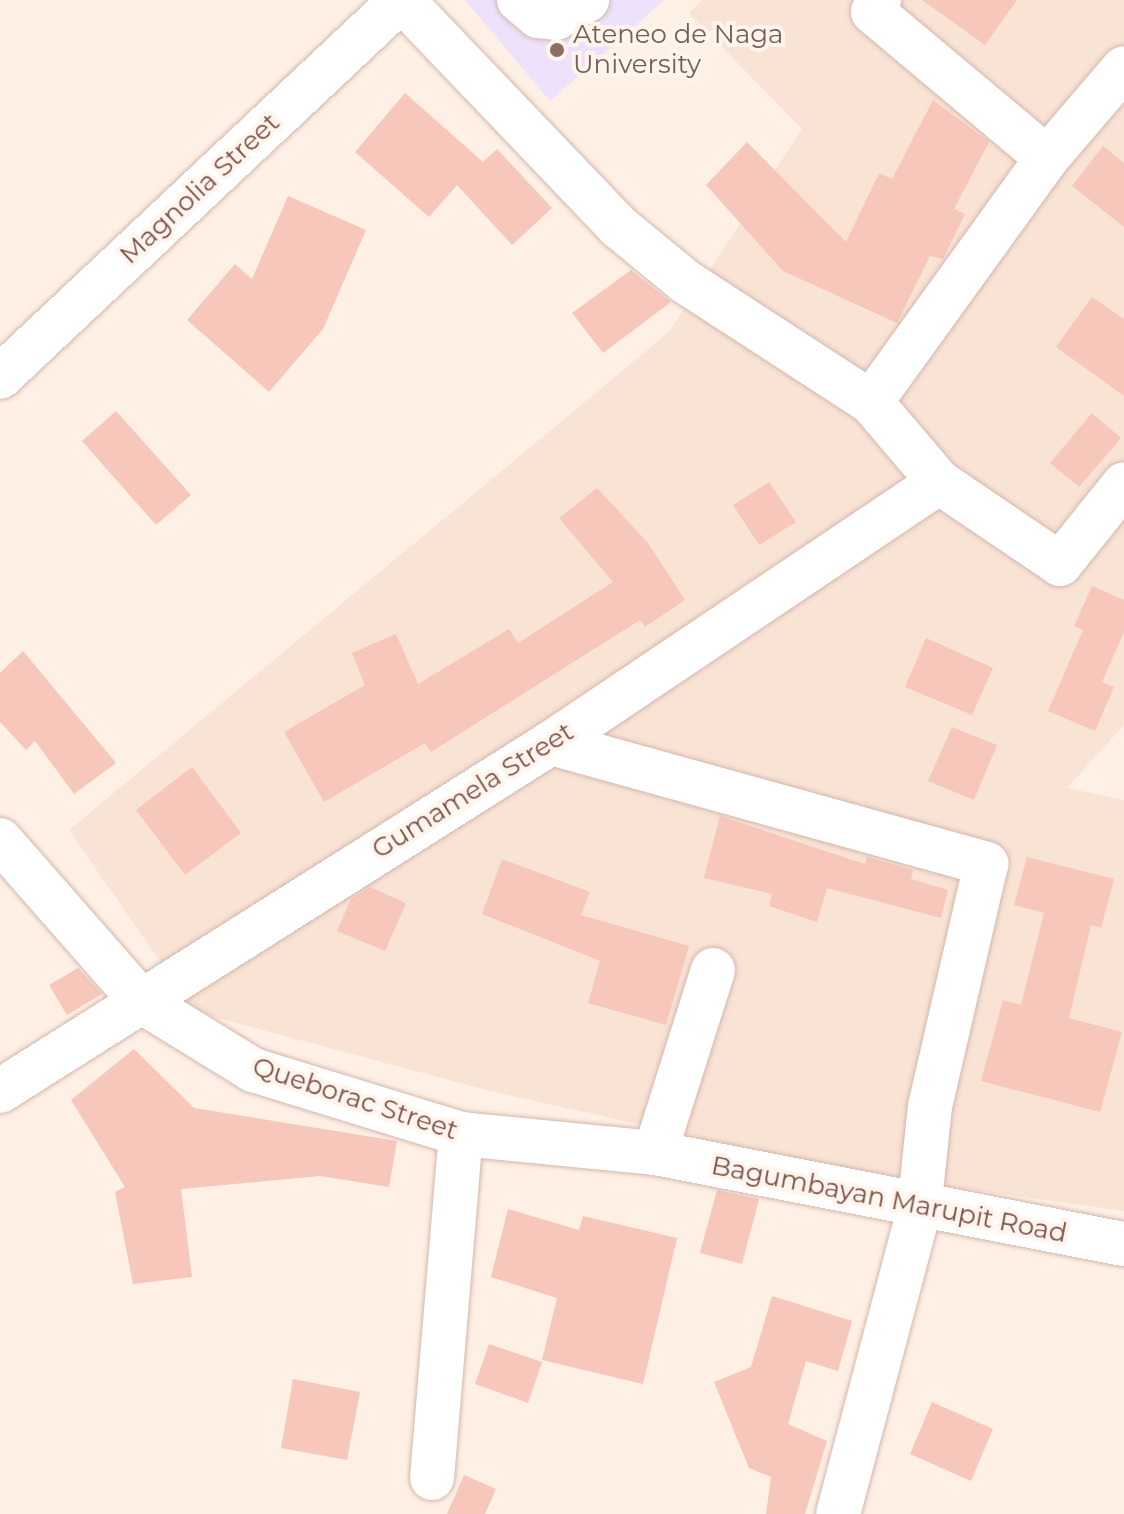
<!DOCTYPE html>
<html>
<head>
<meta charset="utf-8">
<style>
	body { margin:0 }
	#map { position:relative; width:1124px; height:1514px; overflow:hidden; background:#fef0e5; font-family:Montserrat,sans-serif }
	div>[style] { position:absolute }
	.residential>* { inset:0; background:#f9e3d5 }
	.education>* { inset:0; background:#ede1fb }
	.building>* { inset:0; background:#f6c7ba }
	.roads { filter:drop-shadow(0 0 2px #d4b7ac) drop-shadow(0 0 2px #d4b7ac) }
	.minor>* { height:44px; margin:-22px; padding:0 22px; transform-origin:22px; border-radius:22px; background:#fff }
	.dots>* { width:22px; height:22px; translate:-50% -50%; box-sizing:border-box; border:4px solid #fff5ed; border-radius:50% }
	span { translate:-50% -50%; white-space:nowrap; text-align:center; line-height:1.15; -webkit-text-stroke:8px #fff5ed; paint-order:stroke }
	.education-label { font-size:26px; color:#785e54 }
	.left { translate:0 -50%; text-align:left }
	.street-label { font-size:26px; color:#7a5047 }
</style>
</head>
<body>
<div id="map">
	<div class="residential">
		<div style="clip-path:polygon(702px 0,1124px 0,1124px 725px,1067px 788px,1124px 800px,1124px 1211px,871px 1176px,490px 1091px,195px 1012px,69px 830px,669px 332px,802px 129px,689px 13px)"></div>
	</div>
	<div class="education">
		<div style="clip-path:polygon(465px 0,664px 0,550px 101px)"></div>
	</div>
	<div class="building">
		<div style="clip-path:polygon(922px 0,1017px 0,985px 45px)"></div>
		<div style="clip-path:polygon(405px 93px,483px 162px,497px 149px,552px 208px,512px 245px,457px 185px,429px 217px,355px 152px)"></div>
		<div style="clip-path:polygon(933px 100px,989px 142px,954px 209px,965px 214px,943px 259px,930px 256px,897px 323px,783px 271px,706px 185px,747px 142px,846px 242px,879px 173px,892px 179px)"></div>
		<div style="clip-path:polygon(1103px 146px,1124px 163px,1124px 227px,1072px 186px)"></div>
		<div style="clip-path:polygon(288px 196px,366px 230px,323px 329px,269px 392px,187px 320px,235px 264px,252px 279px)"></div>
		<div style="clip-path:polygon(631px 270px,671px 302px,603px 353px,572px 313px)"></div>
		<div style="clip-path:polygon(1092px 297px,1124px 319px,1124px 396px,1056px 347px)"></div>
		<div style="clip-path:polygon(116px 411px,191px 495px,156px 525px,82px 441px)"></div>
		<div style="clip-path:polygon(1092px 413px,1121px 438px,1079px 487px,1050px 463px)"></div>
		<div style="clip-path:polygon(769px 482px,796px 522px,759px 545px,733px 505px)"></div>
		<div style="clip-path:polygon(597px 488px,648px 543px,685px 600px,645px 627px,640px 620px,431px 752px,425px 743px,324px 802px,284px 732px,365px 685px,352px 653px,396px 634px,418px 684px,509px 629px,518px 643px,613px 582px,559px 518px)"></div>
		<div style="clip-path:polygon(1092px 586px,1124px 600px,1124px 632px,1102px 682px,1114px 687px,1095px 731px,1048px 711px,1083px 630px,1074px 626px)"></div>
		<div style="clip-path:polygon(926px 638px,993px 668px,972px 715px,905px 687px)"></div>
		<div style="clip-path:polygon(23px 651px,116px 763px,74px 794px,35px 741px,26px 750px,0 722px,0 673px)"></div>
		<div style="clip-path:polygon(952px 727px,997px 745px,974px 800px,928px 781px)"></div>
		<div style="clip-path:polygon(192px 767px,241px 833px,185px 875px,136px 810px)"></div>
		<div style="clip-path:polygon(720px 816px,865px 864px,867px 857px,913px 870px,911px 879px,948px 890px,941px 918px,827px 888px,817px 922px,769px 906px,772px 894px,704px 878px)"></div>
		<div style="clip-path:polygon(1027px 857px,1114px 879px,1101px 928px,1091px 925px,1069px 1018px,1122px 1032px,1100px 1112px,981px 1081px,1003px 1000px,1021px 1005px,1044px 913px,1014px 905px)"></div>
		<div style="clip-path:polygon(502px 859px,590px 892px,581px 915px,689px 946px,666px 1025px,588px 1003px,600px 961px,482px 914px)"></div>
		<div style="clip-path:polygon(370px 887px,406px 903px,385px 951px,337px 931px,351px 899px)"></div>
		<div style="clip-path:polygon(78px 968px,102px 994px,67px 1015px,49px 985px)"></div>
		<div style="clip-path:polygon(134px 1049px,194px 1108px,397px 1141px,389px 1187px,320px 1176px,181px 1189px,192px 1277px,133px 1284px,115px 1192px,125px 1187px,71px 1100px)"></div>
		<div style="clip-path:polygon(717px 1190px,759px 1199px,742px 1264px,700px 1253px)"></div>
		<div style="clip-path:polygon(508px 1209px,579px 1230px,583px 1216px,677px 1238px,643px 1384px,542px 1360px,557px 1298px,491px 1277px)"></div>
		<div style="clip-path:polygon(772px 1296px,852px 1321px,838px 1371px,806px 1361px,788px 1424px,827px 1441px,805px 1514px,766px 1514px,771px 1477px,749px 1468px,714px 1382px,751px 1367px)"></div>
		<div style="clip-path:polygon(489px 1344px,542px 1362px,528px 1403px,475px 1384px)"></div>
		<div style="clip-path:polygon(293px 1379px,360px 1392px,347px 1460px,281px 1448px)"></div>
		<div style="clip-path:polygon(932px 1402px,993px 1429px,971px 1481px,910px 1454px)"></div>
		<div style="clip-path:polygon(464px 1475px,496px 1489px,485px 1514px,447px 1514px)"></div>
	</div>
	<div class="roads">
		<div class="minor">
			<div style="left:402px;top:0;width:314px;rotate:46.3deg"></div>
			<div style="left:619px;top:227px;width:87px;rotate:39.4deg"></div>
			<div style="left:686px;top:282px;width:221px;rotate:33deg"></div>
			<div style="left:871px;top:402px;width:105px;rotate:49.6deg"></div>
			<div style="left:939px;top:482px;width:146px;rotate:34.1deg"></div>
			<div style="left:1060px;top:564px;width:102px;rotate:-51.3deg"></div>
			<div style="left:519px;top:0;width:25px;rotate:40deg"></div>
			<div style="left:538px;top:16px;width:18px;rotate:6deg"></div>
			<div style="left:556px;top:18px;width:36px;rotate:-30deg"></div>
			<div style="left:879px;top:0;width:13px;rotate:117deg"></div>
			<div style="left:873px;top:12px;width:227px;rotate:40deg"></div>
			<div style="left:0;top:377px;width:550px;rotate:-43.23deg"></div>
			<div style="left:871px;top:402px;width:301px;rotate:-54.2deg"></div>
			<div style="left:1047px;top:158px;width:118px;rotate:-49.5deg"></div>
			<div style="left:551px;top:743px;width:452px;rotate:15.5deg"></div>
			<div style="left:986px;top:864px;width:248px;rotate:103deg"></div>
			<div style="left:930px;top:1106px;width:105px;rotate:96deg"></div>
			<div style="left:919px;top:1210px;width:315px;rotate:104.9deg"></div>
			<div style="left:0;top:840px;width:214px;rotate:48.8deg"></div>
			<div style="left:141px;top:1001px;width:132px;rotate:31.6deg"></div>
			<div style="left:253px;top:1070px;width:218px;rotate:17.1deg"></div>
			<div style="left:461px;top:1134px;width:195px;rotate:5.6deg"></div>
			<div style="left:655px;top:1153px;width:478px;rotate:11deg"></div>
			<div style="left:0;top:1091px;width:652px;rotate:-32.28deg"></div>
			<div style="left:551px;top:743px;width:468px;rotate:-33.9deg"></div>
			<div style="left:655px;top:1153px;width:192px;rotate:-72.4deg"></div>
			<div style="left:432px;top:1478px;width:345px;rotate:-85.2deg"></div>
		</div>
	</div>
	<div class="dots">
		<div style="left:557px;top:50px;background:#8d6e63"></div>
	</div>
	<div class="education-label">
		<span class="left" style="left:573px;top:50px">Ateneo de Naga<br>University</span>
	</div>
	<div class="street-label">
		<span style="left:200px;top:189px;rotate:-43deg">Magnolia Street</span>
		<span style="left:473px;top:791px;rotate:-32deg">Gumamela Street</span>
		<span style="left:355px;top:1099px;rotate:18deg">Queborac Street</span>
		<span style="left:889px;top:1200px;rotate:11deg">Bagumbayan Marupit Road</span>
	</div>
</div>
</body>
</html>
